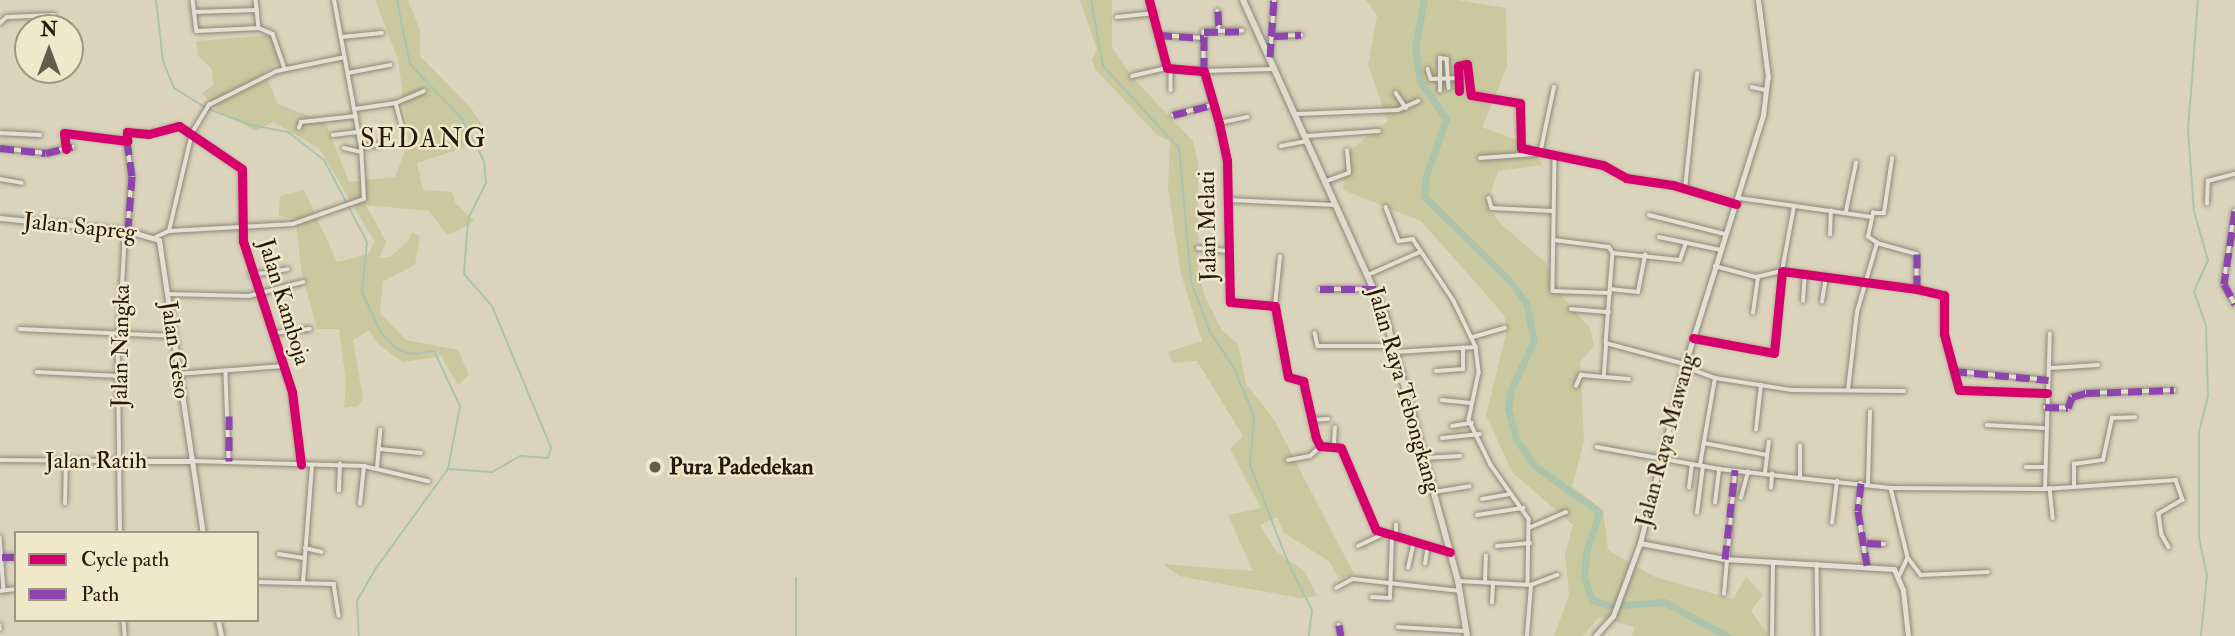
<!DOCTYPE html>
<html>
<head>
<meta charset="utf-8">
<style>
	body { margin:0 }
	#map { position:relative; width:2235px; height:636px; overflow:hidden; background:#dbd4bc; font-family:"IM FELL Double Pica",serif }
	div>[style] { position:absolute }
	.green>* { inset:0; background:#cac89e }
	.stream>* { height:2px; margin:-1px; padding:0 1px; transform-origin:1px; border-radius:1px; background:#acc3ac }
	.river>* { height:7px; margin:-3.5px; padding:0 3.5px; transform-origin:3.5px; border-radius:3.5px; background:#acc3ac }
	.roads { filter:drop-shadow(0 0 2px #8c8678) drop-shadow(0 0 2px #8c8678) }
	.street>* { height:3.5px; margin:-1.75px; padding:0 1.75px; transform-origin:1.75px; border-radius:1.75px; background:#e3dfd3 }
	.secondary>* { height:5px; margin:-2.5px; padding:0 2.5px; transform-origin:2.5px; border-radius:2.5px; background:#e3dfd3 }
	.primary>* { height:6px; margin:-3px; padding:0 3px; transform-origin:3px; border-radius:3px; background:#dedacc }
	.quiet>* { height:7px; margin-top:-3.5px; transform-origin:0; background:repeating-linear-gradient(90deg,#8e44ad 0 14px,transparent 0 21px) }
	.cycleway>* { height:9px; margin:-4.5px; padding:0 4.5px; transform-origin:4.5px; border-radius:4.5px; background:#d6006c }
	.dots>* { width:19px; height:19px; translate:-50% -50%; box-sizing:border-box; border:4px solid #f0e8cb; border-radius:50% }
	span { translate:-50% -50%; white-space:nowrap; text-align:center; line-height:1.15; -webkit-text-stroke:5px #f0e8cb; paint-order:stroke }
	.street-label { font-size:23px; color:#27180d }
	.poi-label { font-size:23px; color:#27180d; font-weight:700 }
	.left { translate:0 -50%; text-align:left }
	.quarter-label { font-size:26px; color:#27180d; letter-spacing:2px }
	.legend { position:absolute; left:14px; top:531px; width:245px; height:91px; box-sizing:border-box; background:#f0e8cb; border:2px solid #a0957f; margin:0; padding:9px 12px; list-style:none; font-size:21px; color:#27180d }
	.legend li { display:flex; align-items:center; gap:14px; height:35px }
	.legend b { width:35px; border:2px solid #a0957f }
	.north { position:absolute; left:14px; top:14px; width:70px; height:70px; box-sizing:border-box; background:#f0e8cb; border:2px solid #a0957f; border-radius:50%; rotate:0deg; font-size:19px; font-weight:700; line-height:28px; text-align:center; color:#27180d }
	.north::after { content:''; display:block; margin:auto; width:24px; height:32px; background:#665a4a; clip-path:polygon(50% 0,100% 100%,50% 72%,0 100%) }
</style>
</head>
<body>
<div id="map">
	<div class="green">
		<div style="clip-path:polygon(375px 0,408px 0,420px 30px,420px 56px,470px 107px,487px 131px,463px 131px,469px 146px,417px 163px,423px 190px,452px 192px,456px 204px,474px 220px,469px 225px,447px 235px,429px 211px,366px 205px,386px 242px,379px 258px,390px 257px,409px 240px,412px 232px,420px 236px,415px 265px,383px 281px,380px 313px,406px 340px,458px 350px,469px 375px,458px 385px,441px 356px,403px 362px,378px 344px,369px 330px,353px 340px,363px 399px,358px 406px,344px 408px,346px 382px,339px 329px,317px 329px,301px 269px,296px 219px,279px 216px,280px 196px,304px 190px,337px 262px,368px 254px,375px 242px,319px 148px,273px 122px,256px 131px,218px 111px,202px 93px,213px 85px,212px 69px,198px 56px,196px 41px,272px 35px,281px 62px,264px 72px,278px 104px,326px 123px,349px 182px,395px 177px,409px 140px,398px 59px)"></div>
		<div style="clip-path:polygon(1080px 0,1112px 0,1112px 47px,1132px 77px,1193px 141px,1198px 162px,1198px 270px,1205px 297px,1221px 329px,1238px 344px,1246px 384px,1273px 418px,1354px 574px,1339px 579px,1329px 561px,1284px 533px,1277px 517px,1260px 525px,1276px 551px,1304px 571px,1317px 596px,1300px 598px,1179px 576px,1163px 564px,1253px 571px,1228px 515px,1261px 508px,1230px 449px,1243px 436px,1197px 361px,1173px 363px,1168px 352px,1202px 341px,1181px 274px,1168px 188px,1170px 141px,1157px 135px,1095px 69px,1092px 60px,1097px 49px)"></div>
		<div style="clip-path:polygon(1366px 0,1457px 0,1506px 8px,1507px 67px,1482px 127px,1531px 145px,1542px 165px,1498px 171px,1487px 205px,1501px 224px,1545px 262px,1564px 299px,1590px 328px,1594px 346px,1580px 362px,1584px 441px,1572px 486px,1603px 510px,1608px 550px,1655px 577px,1733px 599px,1746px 577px,1763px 595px,1751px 611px,1769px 636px,1632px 636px,1634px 627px,1599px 617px,1583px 636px,1554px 636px,1569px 595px,1565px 554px,1573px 525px,1512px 472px,1486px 415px,1507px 330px,1504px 315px,1421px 221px,1343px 190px,1346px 153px,1388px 121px,1368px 65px,1377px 16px)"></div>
	</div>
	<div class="stream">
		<div style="left:156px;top:0;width:61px;rotate:83.5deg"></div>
		<div style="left:163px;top:61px;width:29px;rotate:68deg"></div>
		<div style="left:174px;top:88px;width:40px;rotate:32deg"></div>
		<div style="left:208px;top:109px;width:46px;rotate:20.4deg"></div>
		<div style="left:251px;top:125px;width:38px;rotate:11deg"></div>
		<div style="left:288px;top:132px;width:46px;rotate:37.9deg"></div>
		<div style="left:324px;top:160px;width:93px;rotate:62.3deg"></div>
		<div style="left:367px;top:242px;width:50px;rotate:95.7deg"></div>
		<div style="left:362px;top:292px;width:45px;rotate:65.1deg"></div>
		<div style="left:381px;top:333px;width:23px;rotate:45deg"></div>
		<div style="left:397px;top:349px;width:16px;rotate:18deg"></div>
		<div style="left:412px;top:354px;width:22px;rotate:-8deg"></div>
		<div style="left:434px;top:351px;width:61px;rotate:64.7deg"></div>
		<div style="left:460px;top:406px;width:64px;rotate:100.8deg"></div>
		<div style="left:448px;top:469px;width:122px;rotate:126deg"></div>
		<div style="left:376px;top:568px;width:38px;rotate:120deg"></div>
		<div style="left:357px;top:601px;width:35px;rotate:87deg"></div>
		<div style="left:397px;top:0;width:65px;rotate:78.5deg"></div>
		<div style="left:410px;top:64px;width:77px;rotate:46.6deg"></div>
		<div style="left:463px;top:120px;width:46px;rotate:62.9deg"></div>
		<div style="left:484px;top:161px;width:22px;rotate:85deg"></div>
		<div style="left:486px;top:183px;width:40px;rotate:116.6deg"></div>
		<div style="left:468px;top:219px;width:55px;rotate:94.2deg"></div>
		<div style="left:464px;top:274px;width:43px;rotate:48.8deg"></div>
		<div style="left:492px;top:306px;width:154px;rotate:67.4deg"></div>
		<div style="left:551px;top:448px;width:10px;rotate:107deg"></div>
		<div style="left:548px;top:458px;width:28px;rotate:-176deg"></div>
		<div style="left:520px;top:456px;width:32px;rotate:150deg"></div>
		<div style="left:492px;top:472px;width:44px;rotate:-176.1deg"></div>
		<div style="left:1091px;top:0;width:67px;rotate:79.7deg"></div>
		<div style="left:1103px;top:66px;width:112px;rotate:47.2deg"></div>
		<div style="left:1179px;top:148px;width:134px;rotate:84.8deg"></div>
		<div style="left:1191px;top:281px;width:54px;rotate:69.6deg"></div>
		<div style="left:1210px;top:332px;width:43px;rotate:56.3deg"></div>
		<div style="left:1234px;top:368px;width:52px;rotate:67.4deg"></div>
		<div style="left:1254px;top:416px;width:49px;rotate:94.7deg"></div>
		<div style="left:1250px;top:465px;width:107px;rotate:68.7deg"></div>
		<div style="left:1289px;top:565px;width:51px;rotate:62.9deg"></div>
		<div style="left:1312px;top:610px;width:26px;rotate:97deg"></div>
		<div style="left:2198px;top:0;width:130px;rotate:94.4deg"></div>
		<div style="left:2188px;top:130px;width:82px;rotate:85.8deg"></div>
		<div style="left:2194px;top:212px;width:50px;rotate:73.7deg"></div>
		<div style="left:2208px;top:260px;width:34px;rotate:114deg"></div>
		<div style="left:2194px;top:291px;width:37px;rotate:71deg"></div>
		<div style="left:2206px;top:326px;width:70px;rotate:88.4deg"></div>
		<div style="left:2208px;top:396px;width:38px;rotate:104deg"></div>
		<div style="left:2199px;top:433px;width:105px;rotate:90deg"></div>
		<div style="left:2199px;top:538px;width:38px;rotate:78deg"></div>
		<div style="left:2207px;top:575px;width:61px;rotate:95.6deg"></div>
		<div style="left:796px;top:636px;width:58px;rotate:-90deg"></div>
	</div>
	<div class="river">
		<div style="left:1424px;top:0;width:48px;rotate:100.8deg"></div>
		<div style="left:1415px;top:47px;width:34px;rotate:82deg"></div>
		<div style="left:1420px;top:81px;width:46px;rotate:55.6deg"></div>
		<div style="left:1446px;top:119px;width:60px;rotate:109.3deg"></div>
		<div style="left:1426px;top:176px;width:20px;rotate:96deg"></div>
		<div style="left:1424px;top:196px;width:121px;rotate:44.7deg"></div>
		<div style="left:1510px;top:281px;width:27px;rotate:54deg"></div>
		<div style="left:1526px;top:303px;width:39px;rotate:78deg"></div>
		<div style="left:1534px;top:341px;width:53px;rotate:115.6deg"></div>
		<div style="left:1511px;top:389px;width:20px;rotate:99deg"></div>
		<div style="left:1508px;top:409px;width:31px;rotate:75deg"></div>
		<div style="left:1516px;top:439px;width:33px;rotate:55deg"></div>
		<div style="left:1535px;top:466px;width:79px;rotate:35.7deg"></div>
		<div style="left:1599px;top:512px;width:43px;rotate:107.6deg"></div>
		<div style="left:1586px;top:553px;width:25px;rotate:95deg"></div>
		<div style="left:1584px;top:578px;width:23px;rotate:70deg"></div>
		<div style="left:1592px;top:600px;width:19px;rotate:18deg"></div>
		<div style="left:1610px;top:606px;width:54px;rotate:-4.2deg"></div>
		<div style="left:1664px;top:602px;width:72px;rotate:28.4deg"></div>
	</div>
	<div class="roads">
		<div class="street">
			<div style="left:193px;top:0;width:31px;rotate:83deg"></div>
			<div style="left:197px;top:31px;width:62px;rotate:-2.8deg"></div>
			<div style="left:256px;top:0;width:28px;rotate:84deg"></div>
			<div style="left:259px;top:28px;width:15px;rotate:23deg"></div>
			<div style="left:273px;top:34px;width:37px;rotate:71deg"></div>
			<div style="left:1149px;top:0;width:70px;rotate:75.2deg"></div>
			<div style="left:1167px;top:68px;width:37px;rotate:5deg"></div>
			<div style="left:1204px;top:71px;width:54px;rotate:73.9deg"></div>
			<div style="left:1219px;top:123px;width:38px;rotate:78deg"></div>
			<div style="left:1227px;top:160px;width:142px;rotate:88.8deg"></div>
			<div style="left:1230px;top:302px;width:45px;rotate:5.1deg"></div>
			<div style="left:1275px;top:306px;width:72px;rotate:79.6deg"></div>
			<div style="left:1288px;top:377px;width:16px;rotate:15deg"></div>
			<div style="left:1303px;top:381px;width:58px;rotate:77.2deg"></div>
			<div style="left:1316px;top:438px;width:9px;rotate:63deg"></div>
			<div style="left:1320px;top:446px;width:21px;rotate:5deg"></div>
			<div style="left:1341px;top:448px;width:89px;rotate:66.9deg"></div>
			<div style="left:1376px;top:530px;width:76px;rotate:16.8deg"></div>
			<div style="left:1218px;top:11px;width:19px;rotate:87deg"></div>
			<div style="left:194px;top:12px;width:63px;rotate:-1.8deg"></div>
			<div style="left:1117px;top:17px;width:38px;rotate:-6deg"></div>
			<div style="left:0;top:23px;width:9px;rotate:-41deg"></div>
			<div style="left:7px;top:17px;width:47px;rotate:-2.4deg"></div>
			<div style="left:1243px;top:31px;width:39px;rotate:179deg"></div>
			<div style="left:1204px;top:32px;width:39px;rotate:90deg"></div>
			<div style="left:1204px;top:71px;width:69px;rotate:-1.7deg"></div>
			<div style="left:1158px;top:35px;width:46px;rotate:3.7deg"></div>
			<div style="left:1274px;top:36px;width:27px;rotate:-2deg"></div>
			<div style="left:341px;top:37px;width:41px;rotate:-5.6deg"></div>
			<div style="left:1270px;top:57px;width:57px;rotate:-86deg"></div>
			<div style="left:1428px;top:69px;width:10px;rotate:73deg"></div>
			<div style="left:1431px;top:79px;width:27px;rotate:-2deg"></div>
			<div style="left:1171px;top:70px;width:20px;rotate:90deg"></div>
			<div style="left:348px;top:73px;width:43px;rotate:-10.8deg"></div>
			<div style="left:1132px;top:76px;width:36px;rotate:-13deg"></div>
			<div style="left:1752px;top:87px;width:13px;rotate:13deg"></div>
			<div style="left:1440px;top:91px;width:33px;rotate:-90deg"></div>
			<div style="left:1440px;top:58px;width:7px;rotate:8deg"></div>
			<div style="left:1447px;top:59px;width:29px;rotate:86deg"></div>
			<div style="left:1459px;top:91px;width:25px;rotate:-92deg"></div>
			<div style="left:1458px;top:66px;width:9px;rotate:-13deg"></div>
			<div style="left:1467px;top:64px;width:31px;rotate:83deg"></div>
			<div style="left:1471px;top:95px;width:50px;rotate:9.3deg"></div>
			<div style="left:1520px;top:103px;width:45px;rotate:88.7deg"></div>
			<div style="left:1521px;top:148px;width:84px;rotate:11.7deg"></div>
			<div style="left:1603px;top:165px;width:26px;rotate:29deg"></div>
			<div style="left:1626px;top:178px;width:48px;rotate:8.5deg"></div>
			<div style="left:1673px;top:185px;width:66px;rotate:16.8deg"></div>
			<div style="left:1396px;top:93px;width:18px;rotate:56deg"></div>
			<div style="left:396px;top:103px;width:23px;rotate:75deg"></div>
			<div style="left:355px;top:109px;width:41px;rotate:-8.3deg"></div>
			<div style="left:396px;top:103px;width:30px;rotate:-23deg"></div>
			<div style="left:1297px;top:114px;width:101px;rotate:-2.3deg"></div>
			<div style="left:1398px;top:110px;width:22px;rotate:-24deg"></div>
			<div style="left:1173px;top:115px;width:40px;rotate:-14.4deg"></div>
			<div style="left:1219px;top:123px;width:29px;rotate:-12deg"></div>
			<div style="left:299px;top:128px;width:6px;rotate:-72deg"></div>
			<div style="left:301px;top:122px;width:55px;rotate:-6.2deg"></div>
			<div style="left:0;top:133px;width:40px;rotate:2.9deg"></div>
			<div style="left:333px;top:135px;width:25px;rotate:-7deg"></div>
			<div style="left:1306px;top:136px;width:73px;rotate:-3.9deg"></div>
			<div style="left:127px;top:141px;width:35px;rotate:82deg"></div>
			<div style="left:132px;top:176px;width:55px;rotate:94.2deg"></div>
			<div style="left:1281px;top:146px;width:26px;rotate:-11deg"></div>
			<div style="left:361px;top:147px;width:28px;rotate:-8deg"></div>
			<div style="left:0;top:148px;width:46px;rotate:6.2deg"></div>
			<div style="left:46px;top:153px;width:27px;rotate:-13deg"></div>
			<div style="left:344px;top:148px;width:18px;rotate:13deg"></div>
			<div style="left:66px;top:149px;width:16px;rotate:-97deg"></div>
			<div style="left:64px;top:133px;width:64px;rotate:7.2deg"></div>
			<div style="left:127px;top:141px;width:9px;rotate:-90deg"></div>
			<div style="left:127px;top:132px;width:22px;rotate:5deg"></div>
			<div style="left:149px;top:134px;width:31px;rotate:-15deg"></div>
			<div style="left:179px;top:126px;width:76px;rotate:34.3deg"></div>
			<div style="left:242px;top:169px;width:72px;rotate:89.2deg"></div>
			<div style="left:243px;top:241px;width:159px;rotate:72deg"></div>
			<div style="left:292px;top:392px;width:73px;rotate:82.9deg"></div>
			<div style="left:1540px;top:154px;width:68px;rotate:-78.2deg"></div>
			<div style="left:1480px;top:158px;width:55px;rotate:-4.2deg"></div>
			<div style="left:1555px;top:158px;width:133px;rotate:90.9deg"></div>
			<div style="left:1553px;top:291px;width:57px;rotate:2deg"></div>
			<div style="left:0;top:179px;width:22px;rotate:10deg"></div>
			<div style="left:1327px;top:181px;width:23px;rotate:-20deg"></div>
			<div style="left:1349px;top:173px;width:22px;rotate:-95deg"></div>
			<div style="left:1685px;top:189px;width:116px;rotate:-84deg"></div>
			<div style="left:1489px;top:198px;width:10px;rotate:73deg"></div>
			<div style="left:1492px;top:208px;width:60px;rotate:2.9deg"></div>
			<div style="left:1739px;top:198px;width:134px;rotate:8.1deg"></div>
			<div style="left:1229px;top:200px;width:106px;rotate:2.7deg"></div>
			<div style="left:2207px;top:204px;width:23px;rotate:-88deg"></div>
			<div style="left:2208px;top:181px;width:28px;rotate:-15deg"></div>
			<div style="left:1386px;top:207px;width:36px;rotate:69deg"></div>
			<div style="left:1399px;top:241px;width:14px;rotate:-8deg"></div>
			<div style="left:1413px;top:239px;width:74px;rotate:56.5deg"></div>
			<div style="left:1454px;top:301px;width:51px;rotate:64.4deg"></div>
			<div style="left:1846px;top:211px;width:49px;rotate:-78.2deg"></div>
			<div style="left:2235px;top:211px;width:74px;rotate:98.6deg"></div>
			<div style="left:2224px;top:284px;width:23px;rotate:61deg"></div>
			<div style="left:1649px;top:215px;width:78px;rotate:14deg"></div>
			<div style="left:169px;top:231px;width:101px;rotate:-76.8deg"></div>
			<div style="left:192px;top:133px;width:33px;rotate:-59deg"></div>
			<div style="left:209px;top:105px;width:76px;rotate:-26.6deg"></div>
			<div style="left:277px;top:71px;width:69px;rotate:-11.6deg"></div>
			<div style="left:1830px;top:235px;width:24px;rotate:-88deg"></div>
			<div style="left:156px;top:237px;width:14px;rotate:-25deg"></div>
			<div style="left:169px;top:231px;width:124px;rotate:-3.2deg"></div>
			<div style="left:293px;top:224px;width:75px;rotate:-19.4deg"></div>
			<div style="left:364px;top:199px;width:52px;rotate:-93.3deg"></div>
			<div style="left:361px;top:147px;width:149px;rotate:-100.4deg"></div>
			<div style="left:1659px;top:237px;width:63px;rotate:11.8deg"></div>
			<div style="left:1554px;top:240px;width:55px;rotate:7.3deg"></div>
			<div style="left:1609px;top:247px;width:7px;rotate:56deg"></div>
			<div style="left:1613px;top:253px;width:90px;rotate:94.4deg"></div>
			<div style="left:1606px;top:343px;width:82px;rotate:14.9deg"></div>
			<div style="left:1877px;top:243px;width:11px;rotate:-146deg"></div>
			<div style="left:1868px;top:237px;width:25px;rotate:-78deg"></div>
			<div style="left:1873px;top:213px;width:11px"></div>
			<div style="left:1884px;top:213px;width:55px;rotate:-81.6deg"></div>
			<div style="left:1198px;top:248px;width:29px;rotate:6deg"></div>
			<div style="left:1613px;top:253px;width:67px;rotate:6deg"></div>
			<div style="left:1680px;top:260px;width:18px;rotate:-71deg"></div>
			<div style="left:1715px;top:266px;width:42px;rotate:15deg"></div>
			<div style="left:1756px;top:277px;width:27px;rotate:-13deg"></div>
			<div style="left:1782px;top:271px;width:66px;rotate:-79.5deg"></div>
			<div style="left:1370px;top:274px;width:55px;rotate:-23.7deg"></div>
			<div style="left:251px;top:275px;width:37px;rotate:-9deg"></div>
			<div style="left:1320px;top:289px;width:54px"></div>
			<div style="left:1610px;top:289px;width:28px;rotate:6deg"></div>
			<div style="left:1638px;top:292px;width:38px;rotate:-79deg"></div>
			<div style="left:167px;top:294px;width:82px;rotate:1.4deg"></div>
			<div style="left:249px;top:296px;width:56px;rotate:-14.5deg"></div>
			<div style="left:1803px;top:301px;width:27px;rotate:-86deg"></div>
			<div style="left:1822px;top:302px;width:26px;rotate:-81deg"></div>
			<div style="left:1275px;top:306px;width:49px;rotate:-84.2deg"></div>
			<div style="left:1571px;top:309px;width:38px;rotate:5deg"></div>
			<div style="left:1753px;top:313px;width:36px;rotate:-82deg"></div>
			<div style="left:20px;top:329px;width:153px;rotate:2.6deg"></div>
			<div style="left:275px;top:333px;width:35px;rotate:-7deg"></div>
			<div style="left:1315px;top:333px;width:13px;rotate:77deg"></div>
			<div style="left:1318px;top:346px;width:75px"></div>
			<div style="left:1473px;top:337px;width:33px;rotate:-16deg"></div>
			<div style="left:1693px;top:338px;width:82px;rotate:10.5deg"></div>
			<div style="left:1774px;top:353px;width:82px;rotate:-84.4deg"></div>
			<div style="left:1782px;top:271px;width:136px;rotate:7.6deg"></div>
			<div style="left:1917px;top:289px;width:28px;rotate:13deg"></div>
			<div style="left:1944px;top:295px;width:39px;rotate:90deg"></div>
			<div style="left:1944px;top:334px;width:58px;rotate:75deg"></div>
			<div style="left:1959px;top:390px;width:88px;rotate:2deg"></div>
			<div style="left:1396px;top:352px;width:80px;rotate:-3.6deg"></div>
			<div style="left:1476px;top:347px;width:26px;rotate:83deg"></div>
			<div style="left:1479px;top:373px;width:48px;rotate:102deg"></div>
			<div style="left:1469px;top:420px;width:50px;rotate:63.9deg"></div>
			<div style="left:1491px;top:465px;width:66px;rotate:54.9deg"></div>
			<div style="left:1529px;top:519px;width:65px;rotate:90.9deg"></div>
			<div style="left:1685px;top:367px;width:32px;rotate:20deg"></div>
			<div style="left:1715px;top:378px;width:78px;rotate:8.9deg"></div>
			<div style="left:1792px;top:390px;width:112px;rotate:0.5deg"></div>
			<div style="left:2051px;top:368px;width:47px;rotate:-3.7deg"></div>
			<div style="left:1436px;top:371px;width:27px;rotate:-4deg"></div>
			<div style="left:1463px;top:369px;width:21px;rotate:-90deg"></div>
			<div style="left:1954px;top:371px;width:95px;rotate:5.4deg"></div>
			<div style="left:37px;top:372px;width:82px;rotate:2.8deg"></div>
			<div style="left:226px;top:373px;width:88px;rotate:88deg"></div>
			<div style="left:177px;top:374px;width:107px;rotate:-4.3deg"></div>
			<div style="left:1604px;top:374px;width:31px;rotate:-86deg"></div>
			<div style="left:1576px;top:386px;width:12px;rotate:-66deg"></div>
			<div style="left:1581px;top:375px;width:48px;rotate:4.8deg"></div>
			<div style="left:1848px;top:390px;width:79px;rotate:-83.4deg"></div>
			<div style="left:1857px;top:312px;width:72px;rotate:-73.8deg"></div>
			<div style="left:1877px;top:243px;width:41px;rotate:15.4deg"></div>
			<div style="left:1917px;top:254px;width:35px;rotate:90deg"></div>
			<div style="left:1442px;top:400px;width:29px;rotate:6deg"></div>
			<div style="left:2045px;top:407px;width:23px;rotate:2deg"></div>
			<div style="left:2068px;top:408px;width:12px;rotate:-70deg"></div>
			<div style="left:2072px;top:397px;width:15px;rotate:-16deg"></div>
			<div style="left:2086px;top:393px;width:88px;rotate:-2deg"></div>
			<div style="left:1311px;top:420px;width:17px;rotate:-3deg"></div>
			<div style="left:1987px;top:425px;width:56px;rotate:3.1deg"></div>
			<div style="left:1452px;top:426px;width:20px;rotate:-9deg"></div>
			<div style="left:1756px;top:430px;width:45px;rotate:-83.7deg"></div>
			<div style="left:1442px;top:438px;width:38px;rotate:-6deg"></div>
			<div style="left:1704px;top:443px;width:64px;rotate:10.8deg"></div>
			<div style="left:1334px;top:445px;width:17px;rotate:-87deg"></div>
			<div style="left:1597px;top:447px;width:124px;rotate:10.2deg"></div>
			<div style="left:1719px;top:469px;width:173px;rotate:6.3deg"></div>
			<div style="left:1891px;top:488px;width:72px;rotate:76.3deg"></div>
			<div style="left:1908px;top:558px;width:19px;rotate:115deg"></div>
			<div style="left:379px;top:449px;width:42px;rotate:5.4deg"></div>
			<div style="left:1424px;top:458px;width:36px;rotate:-3deg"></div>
			<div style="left:0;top:460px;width:119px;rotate:0.5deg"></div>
			<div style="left:1288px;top:460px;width:22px;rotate:-10deg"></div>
			<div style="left:1310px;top:456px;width:13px;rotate:-42deg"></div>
			<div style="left:192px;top:461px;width:172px;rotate:1.7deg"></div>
			<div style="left:364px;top:466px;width:66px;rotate:13.2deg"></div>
			<div style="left:1700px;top:465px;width:88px;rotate:-80.2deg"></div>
			<div style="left:2026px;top:467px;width:18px"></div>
			<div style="left:377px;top:468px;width:38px;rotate:-85deg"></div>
			<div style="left:1765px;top:473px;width:31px;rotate:-83deg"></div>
			<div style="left:1800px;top:477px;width:31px;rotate:-90deg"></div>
			<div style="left:1861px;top:483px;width:28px;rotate:96deg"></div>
			<div style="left:1858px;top:511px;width:55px;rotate:80.5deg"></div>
			<div style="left:1868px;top:484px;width:72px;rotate:-88.4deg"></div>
			<div style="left:2074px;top:487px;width:23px;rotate:-90deg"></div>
			<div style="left:2074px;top:464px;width:29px;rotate:-8deg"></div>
			<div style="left:2103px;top:460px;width:43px;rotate:-77.9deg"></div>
			<div style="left:2112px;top:418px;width:23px;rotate:-2deg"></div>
			<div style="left:1689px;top:488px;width:24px;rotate:-83deg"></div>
			<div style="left:1771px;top:488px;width:14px;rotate:-86deg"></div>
			<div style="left:1891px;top:488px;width:154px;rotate:0.4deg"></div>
			<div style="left:2045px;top:489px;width:131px;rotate:-3.9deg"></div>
			<div style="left:2176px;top:480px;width:21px;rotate:71deg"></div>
			<div style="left:2183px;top:500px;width:28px;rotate:150deg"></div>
			<div style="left:2159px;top:514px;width:21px;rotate:82deg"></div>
			<div style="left:2162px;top:535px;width:14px;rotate:60deg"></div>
			<div style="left:2050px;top:488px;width:30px;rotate:84deg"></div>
			<div style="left:2045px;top:489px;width:155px;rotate:-88.2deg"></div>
			<div style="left:339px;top:491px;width:27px;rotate:-88deg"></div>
			<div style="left:1434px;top:492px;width:36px;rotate:-9deg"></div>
			<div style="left:1741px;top:498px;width:27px;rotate:-75deg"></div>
			<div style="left:1482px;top:499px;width:29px;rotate:-10deg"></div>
			<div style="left:1715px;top:503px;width:34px;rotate:-83deg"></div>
			<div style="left:65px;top:504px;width:44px;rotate:-88.7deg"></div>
			<div style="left:360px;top:504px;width:38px;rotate:-84deg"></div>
			<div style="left:1697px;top:513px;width:47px;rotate:-82.7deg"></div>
			<div style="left:1477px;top:515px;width:47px;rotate:-8.7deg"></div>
			<div style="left:1832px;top:523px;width:42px;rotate:-83.2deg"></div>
			<div style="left:1531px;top:527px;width:38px;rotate:-23deg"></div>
			<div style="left:120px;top:533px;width:176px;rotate:-90.7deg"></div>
			<div style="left:118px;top:357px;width:126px;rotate:-86.8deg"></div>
			<div style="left:0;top:537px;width:53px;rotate:85.7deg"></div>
			<div style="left:1396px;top:538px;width:13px;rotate:-90deg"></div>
			<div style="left:1867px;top:543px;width:17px;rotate:3deg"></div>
			<div style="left:1358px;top:546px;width:26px;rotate:-25deg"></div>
			<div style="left:1497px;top:546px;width:33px;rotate:-5deg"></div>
			<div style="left:305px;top:548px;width:17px;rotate:13deg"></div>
			<div style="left:279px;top:554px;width:25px;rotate:9deg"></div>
			<div style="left:2px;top:557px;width:14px"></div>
			<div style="left:1909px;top:559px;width:20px;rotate:53deg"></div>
			<div style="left:1921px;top:575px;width:67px;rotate:-2.6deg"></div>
			<div style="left:1425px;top:564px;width:18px;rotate:-81deg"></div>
			<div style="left:1817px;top:564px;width:72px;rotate:89.2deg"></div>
			<div style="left:1408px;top:568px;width:26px;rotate:-77deg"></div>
			<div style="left:1458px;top:581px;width:73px;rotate:3.1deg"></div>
			<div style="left:1531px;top:585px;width:28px;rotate:-21deg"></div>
			<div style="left:257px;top:582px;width:77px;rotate:1.5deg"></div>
			<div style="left:334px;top:584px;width:32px;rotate:81deg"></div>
			<div style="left:1485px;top:582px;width:26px;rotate:-88deg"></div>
			<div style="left:303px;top:583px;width:118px;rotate:-85.6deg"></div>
			<div style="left:1336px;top:588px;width:19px;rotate:-28deg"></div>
			<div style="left:1353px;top:579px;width:108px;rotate:6.4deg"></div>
			<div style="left:0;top:591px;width:16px;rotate:-7deg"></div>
			<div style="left:1724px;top:594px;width:123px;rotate:-84.9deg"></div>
			<div style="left:1372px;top:597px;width:18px;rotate:3deg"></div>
			<div style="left:1390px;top:598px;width:61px;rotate:-88.1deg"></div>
			<div style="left:1492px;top:603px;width:20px;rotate:-87deg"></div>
			<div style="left:124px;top:620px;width:16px;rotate:86deg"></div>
			<div style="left:0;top:625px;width:4px;rotate:90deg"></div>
			<div style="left:1339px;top:625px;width:11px;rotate:80deg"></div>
			<div style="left:1398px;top:627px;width:67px;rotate:3.4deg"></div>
			<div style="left:1527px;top:636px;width:51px;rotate:-85.5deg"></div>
			<div style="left:1772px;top:636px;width:73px;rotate:-89.2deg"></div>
		</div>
		<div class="secondary">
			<div style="left:0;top:218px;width:129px;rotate:5.8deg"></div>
			<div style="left:128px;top:231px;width:32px;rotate:16deg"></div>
			<div style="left:159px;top:240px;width:296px;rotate:81.5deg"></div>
			<div style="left:119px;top:461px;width:73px"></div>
			<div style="left:1640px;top:543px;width:86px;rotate:10.7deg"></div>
			<div style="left:1725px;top:559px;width:169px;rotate:3.4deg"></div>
			<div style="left:1894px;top:569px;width:23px;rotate:67deg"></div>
			<div style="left:1903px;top:590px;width:46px;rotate:83.8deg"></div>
			<div style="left:218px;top:620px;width:16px;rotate:79deg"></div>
			<div style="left:1595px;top:636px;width:27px;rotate:-48deg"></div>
			<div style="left:1613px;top:616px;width:78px;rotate:-69.7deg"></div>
			<div style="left:1640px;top:543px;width:185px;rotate:-75.9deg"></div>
			<div style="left:1685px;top:364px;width:261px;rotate:-72.6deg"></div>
			<div style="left:1763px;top:115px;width:38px;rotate:-83deg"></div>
			<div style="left:1768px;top:77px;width:78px;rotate:-97.4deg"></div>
		</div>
		<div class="primary">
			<div style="left:1243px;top:0;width:342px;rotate:65.7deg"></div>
			<div style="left:1384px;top:312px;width:279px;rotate:74.6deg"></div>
			<div style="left:1458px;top:581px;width:56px;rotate:80.7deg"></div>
		</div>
	</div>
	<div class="quiet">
		<div style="left:1218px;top:11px;width:19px;rotate:87deg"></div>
		<div style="left:1158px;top:35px;width:46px;rotate:3.7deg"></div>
		<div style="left:1274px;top:36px;width:27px;rotate:-2deg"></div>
		<div style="left:1270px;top:57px;width:57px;rotate:-86deg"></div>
		<div style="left:1204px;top:71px;width:39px;rotate:-90deg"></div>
		<div style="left:1204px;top:32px;width:39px;rotate:-1deg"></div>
		<div style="left:1173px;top:115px;width:40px;rotate:-14.4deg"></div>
		<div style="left:127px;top:141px;width:35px;rotate:82deg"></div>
		<div style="left:132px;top:176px;width:55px;rotate:94.2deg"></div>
		<div style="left:0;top:148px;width:46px;rotate:6.2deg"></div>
		<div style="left:46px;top:153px;width:27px;rotate:-13deg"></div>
		<div style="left:2235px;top:211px;width:74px;rotate:98.6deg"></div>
		<div style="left:2224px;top:284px;width:23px;rotate:61deg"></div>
		<div style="left:1917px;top:254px;width:35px;rotate:90deg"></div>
		<div style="left:1320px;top:289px;width:56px"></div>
		<div style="left:1953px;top:371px;width:96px;rotate:5.4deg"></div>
		<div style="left:2045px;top:407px;width:23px;rotate:2deg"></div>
		<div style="left:2068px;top:408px;width:12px;rotate:-70deg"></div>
		<div style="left:2072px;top:397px;width:15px;rotate:-16deg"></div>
		<div style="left:2086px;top:393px;width:88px;rotate:-2deg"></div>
		<div style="left:229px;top:416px;width:45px;rotate:90deg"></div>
		<div style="left:1861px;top:483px;width:28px;rotate:96deg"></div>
		<div style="left:1858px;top:511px;width:55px;rotate:80.5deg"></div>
		<div style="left:1867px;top:543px;width:17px;rotate:3deg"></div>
		<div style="left:2px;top:557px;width:14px"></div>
		<div style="left:1725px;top:559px;width:90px;rotate:-83.6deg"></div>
		<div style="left:1339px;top:625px;width:11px;rotate:80deg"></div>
	</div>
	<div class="cycleway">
		<div style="left:1149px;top:0;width:70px;rotate:75.2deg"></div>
		<div style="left:1167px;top:68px;width:37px;rotate:5deg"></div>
		<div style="left:1204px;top:71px;width:54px;rotate:73.9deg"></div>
		<div style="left:1219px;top:123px;width:38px;rotate:78deg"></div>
		<div style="left:1227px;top:160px;width:142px;rotate:88.8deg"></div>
		<div style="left:1230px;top:302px;width:45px;rotate:5.1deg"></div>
		<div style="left:1275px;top:306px;width:72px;rotate:79.6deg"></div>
		<div style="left:1288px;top:377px;width:16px;rotate:15deg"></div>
		<div style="left:1303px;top:381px;width:58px;rotate:77.2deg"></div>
		<div style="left:1316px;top:438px;width:9px;rotate:63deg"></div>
		<div style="left:1320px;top:446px;width:21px;rotate:5deg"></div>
		<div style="left:1341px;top:448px;width:89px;rotate:66.9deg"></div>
		<div style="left:1376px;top:530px;width:77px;rotate:16.6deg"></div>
		<div style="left:1459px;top:91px;width:25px;rotate:-92deg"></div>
		<div style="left:1458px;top:66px;width:9px;rotate:-13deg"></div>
		<div style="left:1467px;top:64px;width:31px;rotate:83deg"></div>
		<div style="left:1471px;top:95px;width:50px;rotate:9.3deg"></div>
		<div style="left:1520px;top:103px;width:45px;rotate:88.7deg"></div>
		<div style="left:1521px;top:148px;width:84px;rotate:11.7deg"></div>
		<div style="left:1603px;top:165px;width:26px;rotate:29deg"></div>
		<div style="left:1626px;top:178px;width:48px;rotate:8.5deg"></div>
		<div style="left:1673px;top:185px;width:66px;rotate:16.8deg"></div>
		<div style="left:66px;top:149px;width:16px;rotate:-97deg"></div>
		<div style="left:64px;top:133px;width:64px;rotate:7.2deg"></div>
		<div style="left:127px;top:141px;width:9px;rotate:-90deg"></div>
		<div style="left:127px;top:132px;width:22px;rotate:5deg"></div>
		<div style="left:149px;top:134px;width:31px;rotate:-15deg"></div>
		<div style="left:179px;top:126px;width:76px;rotate:34.3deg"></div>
		<div style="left:242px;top:169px;width:72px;rotate:89.2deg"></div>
		<div style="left:243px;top:241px;width:159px;rotate:72deg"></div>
		<div style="left:292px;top:392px;width:73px;rotate:82.9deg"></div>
		<div style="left:1693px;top:338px;width:82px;rotate:10.5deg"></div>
		<div style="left:1774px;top:353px;width:82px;rotate:-84.4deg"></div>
		<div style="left:1782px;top:271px;width:136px;rotate:7.6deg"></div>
		<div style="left:1917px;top:289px;width:28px;rotate:13deg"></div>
		<div style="left:1944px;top:295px;width:39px;rotate:90deg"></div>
		<div style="left:1944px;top:334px;width:58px;rotate:75deg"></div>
		<div style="left:1959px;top:390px;width:88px;rotate:2deg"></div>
	</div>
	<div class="dots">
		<div style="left:655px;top:467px;background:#665a4a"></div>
	</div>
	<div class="street-label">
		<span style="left:1208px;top:226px;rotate:-91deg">Jalan Melati</span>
		<span style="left:80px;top:227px;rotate:6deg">Jalan Sapreg</span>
		<span style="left:284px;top:302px;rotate:73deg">Jalan Kamboja</span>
		<span style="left:121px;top:346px;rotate:-89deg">Jalan Nangka</span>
		<span style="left:175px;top:350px;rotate:82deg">Jalan Geso</span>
		<span style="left:1404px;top:390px;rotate:74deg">Jalan Raya Tebongkang</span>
		<span style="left:1666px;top:440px;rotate:-75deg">Jalan Raya Mawang</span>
		<span style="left:96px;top:461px">Jalan Ratih</span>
	</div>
	<div class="poi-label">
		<span class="left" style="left:669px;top:467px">Pura Padedekan</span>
	</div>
	<div class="quarter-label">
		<span style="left:424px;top:140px">SEDANG</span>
	</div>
	<ul class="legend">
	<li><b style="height:9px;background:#d6006c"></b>Cycle path</li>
	<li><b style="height:9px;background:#8e44ad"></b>Path</li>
	</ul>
	<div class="north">N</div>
</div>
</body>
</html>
